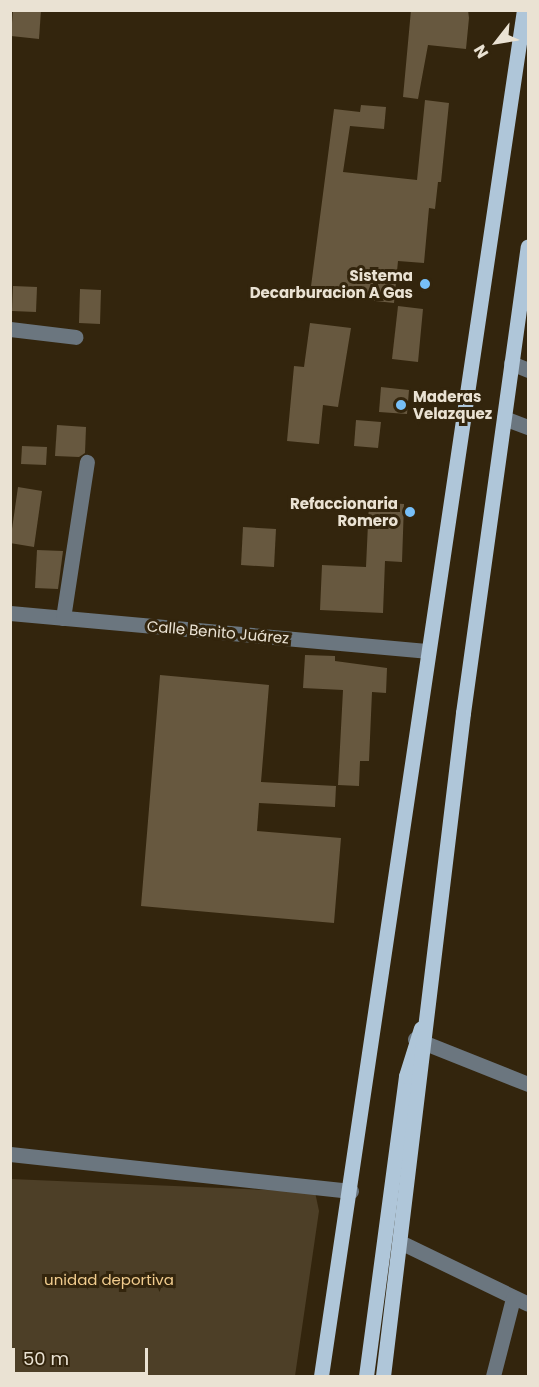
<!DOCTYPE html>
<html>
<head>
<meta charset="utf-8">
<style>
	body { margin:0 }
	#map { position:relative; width:539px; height:1387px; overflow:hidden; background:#33250d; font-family:Poppins,sans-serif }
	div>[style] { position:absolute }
	.green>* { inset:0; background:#4d3f27 }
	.building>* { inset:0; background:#67583f }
	.minor>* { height:15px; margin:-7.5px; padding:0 7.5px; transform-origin:7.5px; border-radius:7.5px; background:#6b767f }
	.major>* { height:15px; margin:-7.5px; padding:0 7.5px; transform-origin:7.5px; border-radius:7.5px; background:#afc6d9 }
	.dots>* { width:16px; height:16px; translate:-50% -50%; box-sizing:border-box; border:3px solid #33250d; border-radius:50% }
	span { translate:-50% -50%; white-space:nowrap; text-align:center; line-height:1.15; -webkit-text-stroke:6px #33250d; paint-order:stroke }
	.poi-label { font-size:15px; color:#eae2d3; font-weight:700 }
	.right { translate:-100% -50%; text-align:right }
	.left { translate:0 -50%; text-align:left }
	.street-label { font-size:15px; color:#eae2d3 }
	.park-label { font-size:15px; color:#f1cc8e }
	.frame { position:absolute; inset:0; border:12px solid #eae2d3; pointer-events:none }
	.north { position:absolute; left:467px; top:12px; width:60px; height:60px; -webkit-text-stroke:4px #33250d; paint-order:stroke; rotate:239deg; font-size:16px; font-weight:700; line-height:24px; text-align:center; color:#eae2d3 }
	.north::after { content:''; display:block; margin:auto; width:21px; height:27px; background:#eae2d3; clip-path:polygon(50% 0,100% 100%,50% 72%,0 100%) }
	.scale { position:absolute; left:12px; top:1348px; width:136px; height:27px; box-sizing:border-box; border:3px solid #eae2d3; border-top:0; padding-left:8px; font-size:18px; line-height:21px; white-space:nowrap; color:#eae2d3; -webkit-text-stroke:4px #33250d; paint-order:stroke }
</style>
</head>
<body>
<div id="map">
	<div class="green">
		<div style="clip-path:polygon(11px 1179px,315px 1192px,319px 1211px,295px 1376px,11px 1376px)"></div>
	</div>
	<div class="building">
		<div style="clip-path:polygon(13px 10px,41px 10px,39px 39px,11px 36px)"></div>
		<div style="clip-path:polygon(411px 10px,468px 10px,469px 18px,466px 49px,428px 45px,418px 99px,403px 97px)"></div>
		<div style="clip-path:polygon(425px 100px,449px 103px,441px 182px,438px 182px,435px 209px,429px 208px,424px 263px,398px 261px,394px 303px,310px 294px,334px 109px,360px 112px,361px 105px,386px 107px,384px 129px,350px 126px,343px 172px,417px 180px)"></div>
		<div style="clip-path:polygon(13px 286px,37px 287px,36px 312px,12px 311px)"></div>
		<div style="clip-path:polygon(80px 289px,101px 290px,100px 324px,79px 323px)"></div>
		<div style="clip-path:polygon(398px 306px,423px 309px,418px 362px,392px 359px)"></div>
		<div style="clip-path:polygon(310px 323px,351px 328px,338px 407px,323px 405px,319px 444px,287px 441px,294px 366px,304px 367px)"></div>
		<div style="clip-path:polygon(381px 387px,409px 390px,407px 414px,379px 412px)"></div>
		<div style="clip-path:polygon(356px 420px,381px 422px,378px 448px,354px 446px)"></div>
		<div style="clip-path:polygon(57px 425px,86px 427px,85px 453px,79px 457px,55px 456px)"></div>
		<div style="clip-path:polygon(22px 446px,47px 447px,46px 465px,21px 464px)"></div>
		<div style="clip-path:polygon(18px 487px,42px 491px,34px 547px,10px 543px)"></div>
		<div style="clip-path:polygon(369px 502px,404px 504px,402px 562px,385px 561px,383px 613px,320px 610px,322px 565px,366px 567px)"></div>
		<div style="clip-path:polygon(243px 527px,276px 529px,274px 567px,241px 565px)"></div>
		<div style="clip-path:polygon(37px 550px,63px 551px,58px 589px,35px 588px)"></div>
		<div style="clip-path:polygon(305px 655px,335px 656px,335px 661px,387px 668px,386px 693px,372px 692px,369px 761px,360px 761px,359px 786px,338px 785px,343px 690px,303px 688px)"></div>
		<div style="clip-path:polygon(160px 675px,269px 685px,261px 782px,336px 786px,335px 807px,259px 803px,257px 831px,341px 838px,334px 923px,141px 906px)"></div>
	</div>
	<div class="minor">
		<div style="left:10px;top:329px;width:66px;rotate:6.9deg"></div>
		<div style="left:511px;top:363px;width:18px;rotate:22deg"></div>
		<div style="left:504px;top:418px;width:26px;rotate:21deg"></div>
		<div style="left:10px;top:613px;width:418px;rotate:5.2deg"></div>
		<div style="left:63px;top:618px;width:158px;rotate:-81.3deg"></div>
		<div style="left:415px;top:1039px;width:122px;rotate:21.7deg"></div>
		<div style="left:10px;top:1154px;width:343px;rotate:6.2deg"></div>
		<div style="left:400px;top:1242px;width:142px;rotate:25.8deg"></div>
		<div style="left:493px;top:1376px;width:81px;rotate:-75.6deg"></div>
	</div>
	<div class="major">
		<div style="left:321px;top:1376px;width:1381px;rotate:-81.55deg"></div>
		<div style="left:366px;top:1376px;width:303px;rotate:-82.4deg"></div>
		<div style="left:406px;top:1076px;width:50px;rotate:-72.6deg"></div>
		<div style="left:383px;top:1376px;width:668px;rotate:-83.12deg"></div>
		<div style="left:463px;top:713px;width:471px;rotate:-82.1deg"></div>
	</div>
	<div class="dots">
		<div style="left:425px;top:284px;background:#77bff7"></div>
		<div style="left:401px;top:405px;background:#77bff7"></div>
		<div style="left:410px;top:512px;background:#77bff7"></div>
	</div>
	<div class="poi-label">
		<span class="right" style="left:413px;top:284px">Sistema<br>Decarburacion A Gas</span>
		<span class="left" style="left:413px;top:405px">Maderas<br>Velazquez</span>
		<span class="right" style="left:398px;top:512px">Refaccionaria<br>Romero</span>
	</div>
	<div class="street-label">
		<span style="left:218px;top:632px;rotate:5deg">Calle Benito Juárez</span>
	</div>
	<div class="park-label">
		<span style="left:109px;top:1280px">unidad deportiva</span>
	</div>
	<div class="frame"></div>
	<div class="north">N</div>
	<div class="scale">50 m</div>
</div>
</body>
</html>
